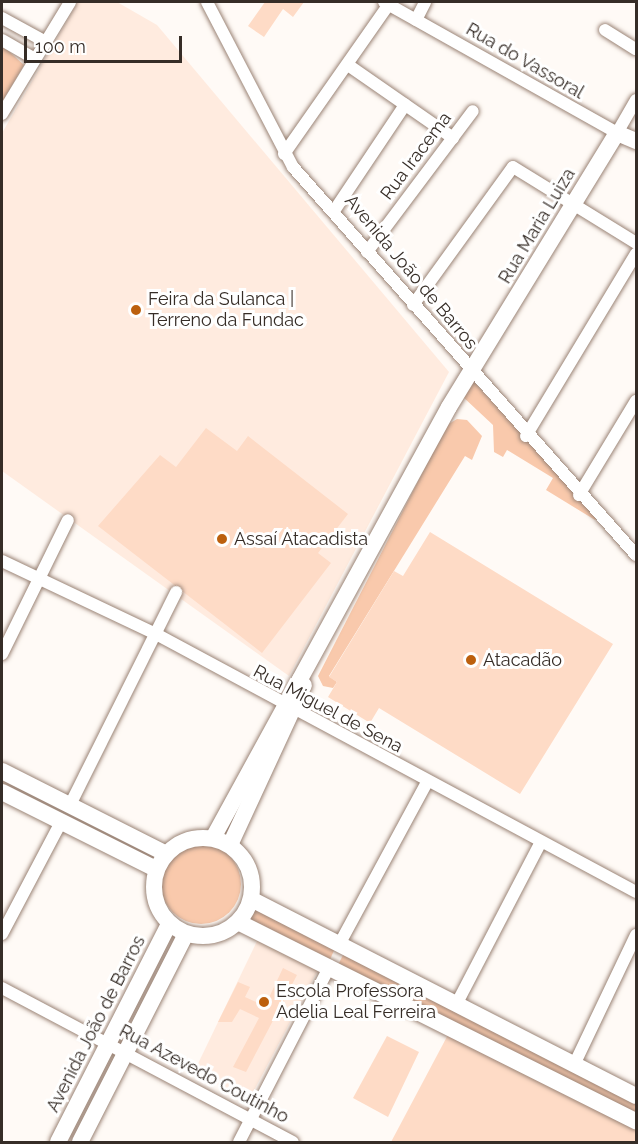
<!DOCTYPE html>
<html>
<head>
<meta charset="utf-8">
<style>
	body { margin:0 }
	#map { position:relative; width:638px; height:1144px; overflow:hidden; background:#fffaf6; font-family:Raleway,sans-serif }
	div>[style] { position:absolute }
	.built>* { inset:0; background:#ffebdf }
	.green>* { inset:0; background:#f9c9ac }
	.round { border-radius:50% }
	.building>* { inset:0; background:#fedbc6 }
	.roads { filter:drop-shadow(0 0 2px #9b8476) drop-shadow(0 0 2px #9b8476) }
	.street>* { height:12px; margin:-6px; padding:0 6px; transform-origin:6px; border-radius:6px; background:#fff }
	.secondary>* { height:16px; margin:-8px; padding:0 8px; transform-origin:8px; border-radius:8px; background:#fff }
	.secondary>.ring { margin:-8px; padding:0; box-sizing:content-box; background:none; border:16px solid #fff; border-radius:50% }
	.dots>* { width:16px; height:16px; translate:-50% -50%; box-sizing:border-box; border:3px solid #fff; border-radius:50% }
	span { translate:-50% -50%; white-space:nowrap; text-align:center; line-height:1.15; -webkit-text-stroke:6px #fff; paint-order:stroke }
	.street-label { font-size:18px; color:#362d27 }
	.poi-label { font-size:18px; color:#362d27 }
	.left { translate:0 -50%; text-align:left }
	.frame { position:absolute; inset:0; border:3px solid #362d27; pointer-events:none }
	.scale { position:absolute; left:24px; top:36px; width:158px; height:27px; box-sizing:border-box; border:3px solid #362d27; border-top:0; padding-left:8px; font-size:18px; line-height:21px; white-space:nowrap; color:#362d27; -webkit-text-stroke:4px #fff; paint-order:stroke }
</style>
</head>
<body>
<div id="map">
	<div class="built">
		<div style="clip-path:polygon(78px 2px,117px 2px,157px 25px,449px 372px,289px 676px,2px 471px,2px 133px)"></div>
		<div style="clip-path:polygon(260px 935px,320px 966px,250px 1098px,193px 1074px)"></div>
	</div>
	<div class="green">
		<div style="clip-path:polygon(2px 45px,24px 65px,2px 102px)"></div>
		<div style="clip-path:polygon(474px 382px,597px 517px,595px 520px,546px 490px,553px 478px,507px 450px,503px 457px,494px 452px,493px 425px,462px 396px)"></div>
		<div style="clip-path:polygon(457px 419px,467px 420px,482px 436px,472px 460px,465px 456px,329px 676px,337px 682px,333px 688px,323px 686px,318px 676px,447px 425px)"></div>
		<div class="round" style="left:161px;top:844px;width:80px;height:80px"></div>
		<div style="clip-path:polygon(253px 905px,335px 948px,329px 962px,245px 919px)"></div>
		<div style="clip-path:polygon(344px 953px,636px 1101px,636px 1117px,338px 965px)"></div>
	</div>
	<div class="building">
		<div style="clip-path:polygon(265px 2px,304px 2px,293px 17px,283px 9px,264px 37px,248px 26px)"></div>
		<div style="clip-path:polygon(206px 428px,237px 451px,248px 436px,348px 514px,318px 553px,331px 563px,262px 653px,98px 526px,160px 455px,176px 467px)"></div>
		<div style="clip-path:polygon(430px 532px,613px 644px,520px 794px,379px 708px,370px 723px,328px 697px,337px 682px,329px 677px,394px 571px,403px 576px)"></div>
		<div style="clip-path:polygon(283px 968px,297px 975px,246px 1072px,233px 1067px,259px 1018px,240px 1009px,232px 1022px,218px 1022px,238px 982px,250px 987px,245px 997px,265px 1006px)"></div>
		<div style="clip-path:polygon(450px 1031px,636px 1127px,636px 1142px,391px 1142px)"></div>
		<div style="clip-path:polygon(387px 1036px,419px 1052px,388px 1117px,353px 1098px)"></div>
	</div>
	<div class="roads">
		<div class="street">
			<div style="left:207px;top:2px;width:186px;rotate:62.5deg"></div>
			<div style="left:293px;top:167px;width:518px;rotate:48.52deg"></div>
			<div style="left:384px;top:2px;width:267px;rotate:29.3deg"></div>
			<div style="left:617px;top:133px;width:38px;rotate:-60deg"></div>
			<div style="left:2px;top:18px;width:50px;rotate:28.6deg"></div>
			<div style="left:416px;top:20px;width:20px;rotate:-63deg"></div>
			<div style="left:605px;top:30px;width:36px;rotate:32deg"></div>
			<div style="left:2px;top:40px;width:38px;rotate:30deg"></div>
			<div style="left:348px;top:65px;width:128px;rotate:34.8deg"></div>
			<div style="left:2px;top:114px;width:131px;rotate:-58.7deg"></div>
			<div style="left:284px;top:154px;width:183px;rotate:-55deg"></div>
			<div style="left:334px;top:211px;width:128px;rotate:-56.2deg"></div>
			<div style="left:367px;top:252px;width:176px;rotate:-53.1deg"></div>
			<div style="left:413px;top:305px;width:170px;rotate:-54.1deg"></div>
			<div style="left:513px;top:167px;width:145px;rotate:31.7deg"></div>
			<div style="left:526px;top:436px;width:213px;rotate:-58.9deg"></div>
			<div style="left:579px;top:495px;width:110px;rotate:-58.8deg"></div>
			<div style="left:2px;top:561px;width:170px;rotate:25.4deg"></div>
			<div style="left:156px;top:634px;width:545px;rotate:28.26deg"></div>
			<div style="left:2px;top:654px;width:149px;rotate:-63.8deg"></div>
			<div style="left:70px;top:805px;width:238px;rotate:-63.5deg"></div>
			<div style="left:2px;top:934px;width:127px;rotate:-62.2deg"></div>
			<div style="left:340px;top:943px;width:183px;rotate:-61.6deg"></div>
			<div style="left:2px;top:988px;width:329px;rotate:27.9deg"></div>
			<div style="left:456px;top:1005px;width:184px;rotate:-62.5deg"></div>
			<div style="left:574px;top:1065px;width:144px;rotate:-64.5deg"></div>
			<div style="left:239px;top:1142px;width:198px;rotate:-62.7deg"></div>
		</div>
		<div class="secondary">
			<div style="left:2px;top:771px;width:184px;rotate:26.8deg"></div>
			<div style="left:2px;top:792px;width:172px;rotate:26.6deg"></div>
			<div class="ring" style="left:154px;top:838px;width:82px;height:82px"></div>
			<div style="left:213px;top:838px;width:491px;rotate:-61.3deg"></div>
			<div style="left:449px;top:407px;width:321px;rotate:-58.5deg"></div>
			<div style="left:617px;top:133px;width:21px;rotate:23deg"></div>
			<div style="left:230px;top:845px;width:176px;rotate:-65.2deg"></div>
			<div style="left:251px;top:899px;width:432px;rotate:27.1deg"></div>
			<div style="left:238px;top:922px;width:445px;rotate:26.6deg"></div>
			<div style="left:58px;top:1142px;width:245px;rotate:-63deg"></div>
			<div style="left:80px;top:1142px;width:233px;rotate:-63deg"></div>
		</div>
	</div>
	<div class="dots">
		<div style="left:136px;top:310px;background:#bc600e"></div>
		<div style="left:222px;top:539px;background:#bc600e"></div>
		<div style="left:471px;top:660px;background:#bc600e"></div>
		<div style="left:264px;top:1002px;background:#bc600e"></div>
	</div>
	<div class="street-label">
		<span style="left:525px;top:61px;rotate:30deg">Rua do Vassoral</span>
		<span style="left:416px;top:156px;rotate:-53deg">Rua Iracema</span>
		<span style="left:537px;top:226px;rotate:-59deg">Rua Maria Luiza</span>
		<span style="left:411px;top:272px;rotate:50deg">Avenida João de Barros</span>
		<span style="left:328px;top:709px;rotate:28deg">Rua Miguel de Sena</span>
		<span style="left:96px;top:1024px;rotate:-63deg">Avenida João de Barros</span>
		<span style="left:204px;top:1074px;rotate:28deg">Rua Azevedo Coutinho</span>
	</div>
	<div class="poi-label">
		<span class="left" style="left:148px;top:310px">Feira da Sulanca |<br>Terreno da Fundac</span>
		<span class="left" style="left:234px;top:539px">Assaí Atacadista</span>
		<span class="left" style="left:483px;top:660px">Atacadão</span>
		<span class="left" style="left:276px;top:1002px">Escola Professora<br>Adelia Leal Ferreira</span>
	</div>
	<div class="frame"></div>
	<div class="scale">100 m</div>
</div>
</body>
</html>
